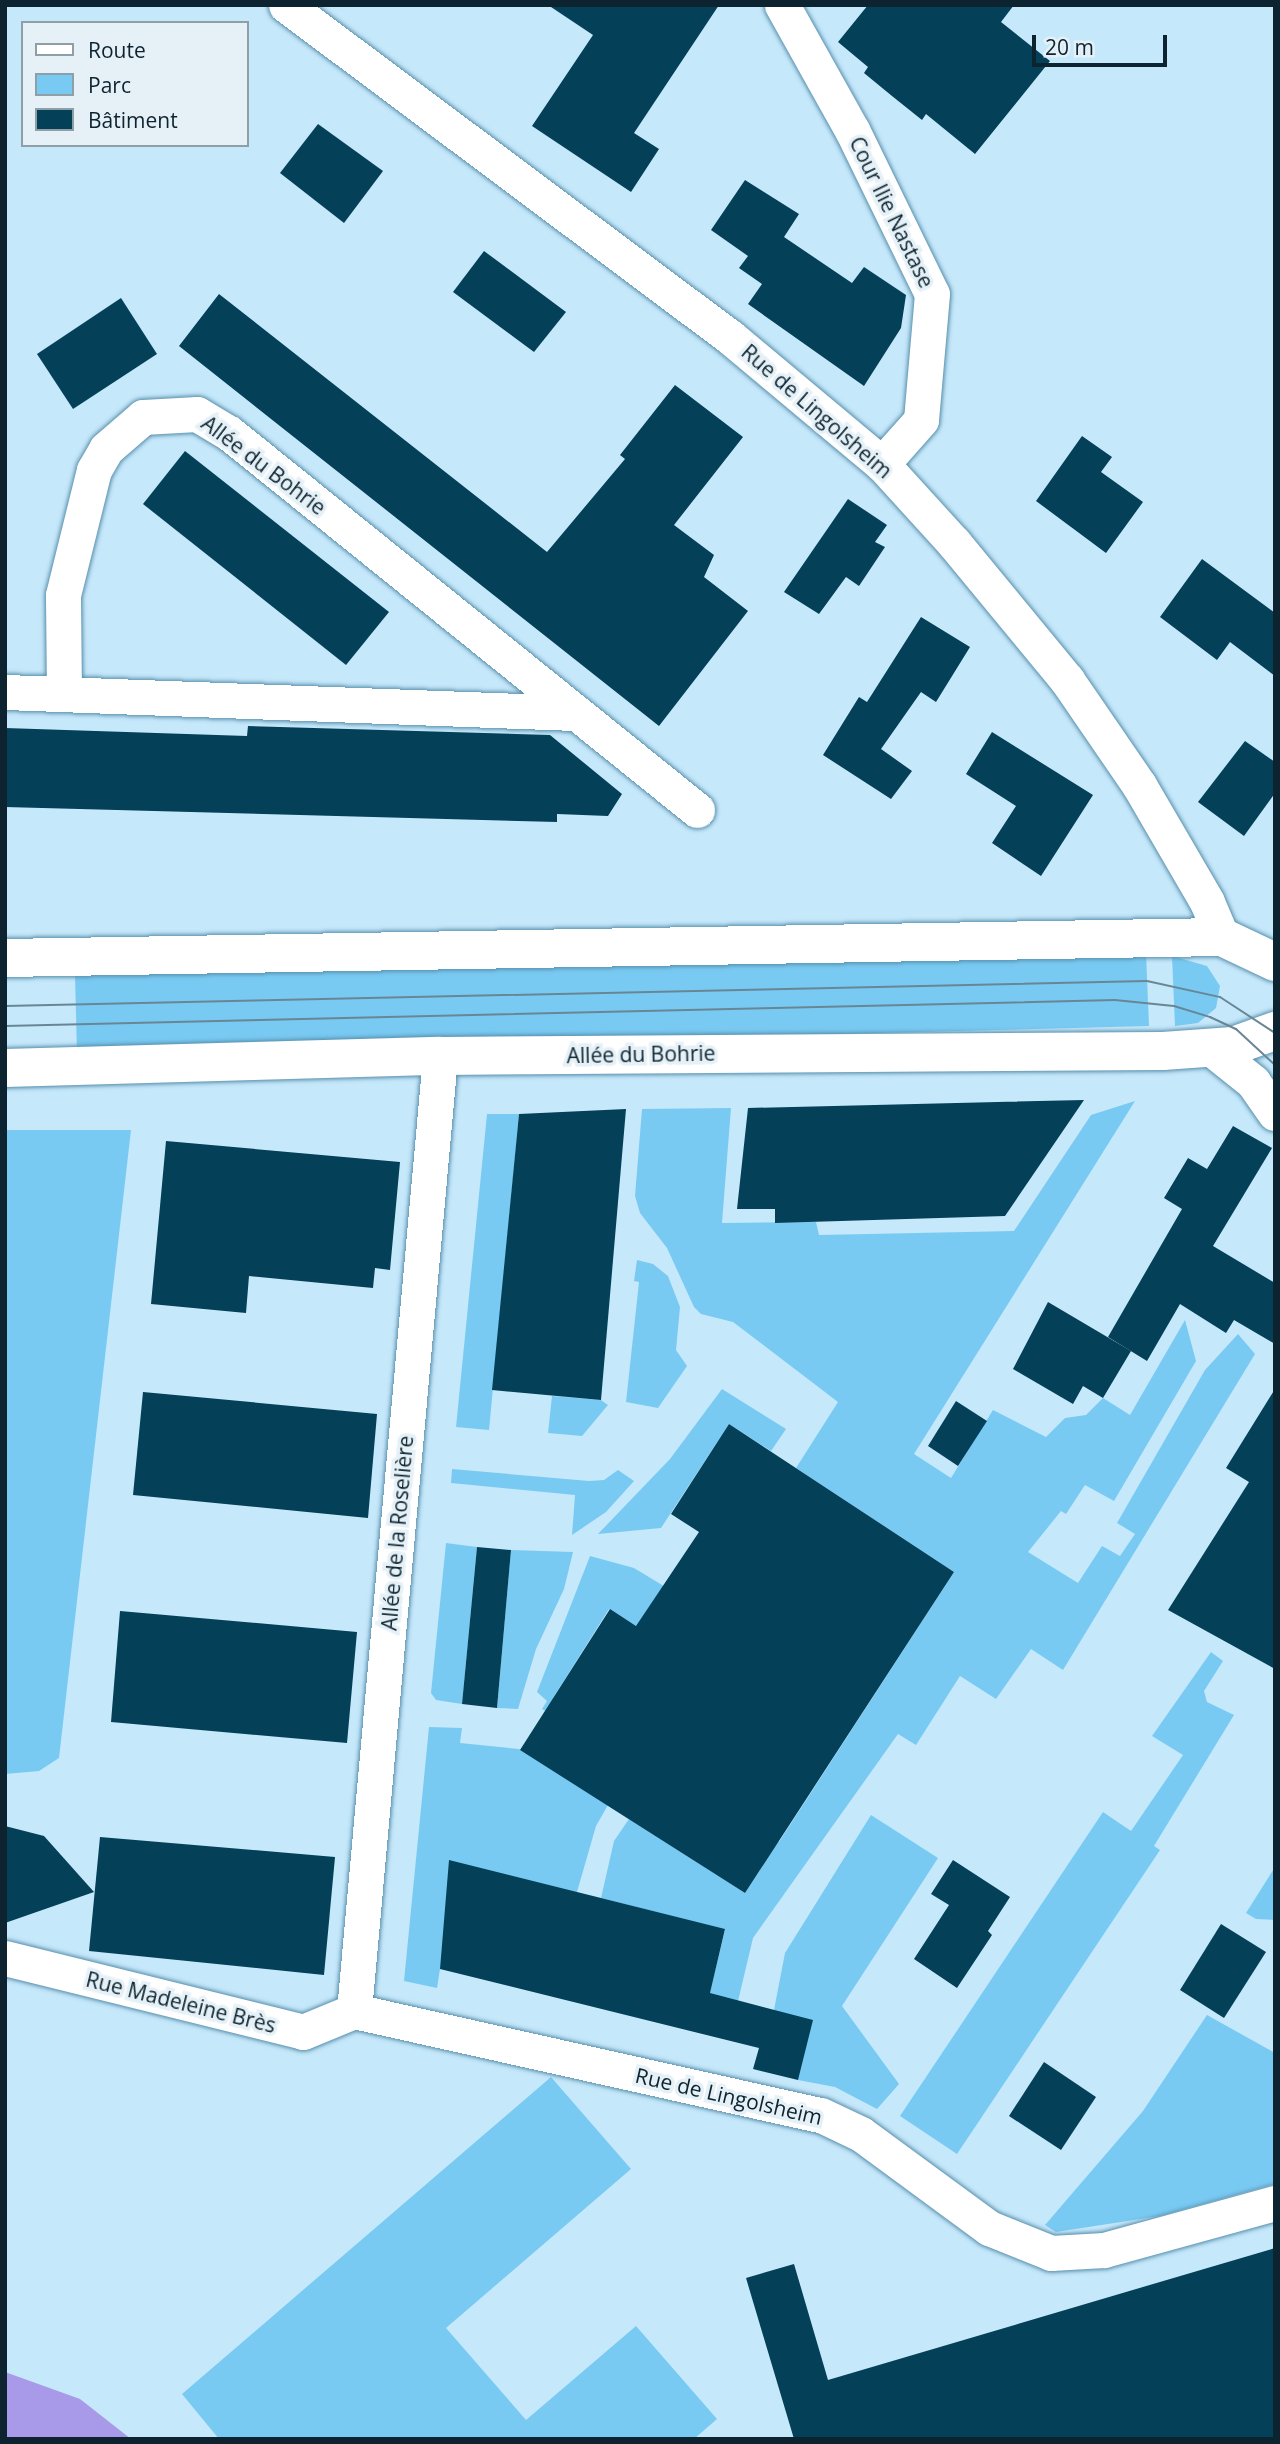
<!DOCTYPE html>
<html>
<head>
<meta charset="utf-8">
<style>
	body { margin:0 }
	#map { position:relative; width:1280px; height:2444px; overflow:hidden; background:#c6e8fb; font-family:"Open Sans",sans-serif }
	div>[style] { position:absolute }
	.green>* { inset:0; background:#79caf3 }
	.water>* { inset:0; background:#a999e9 }
	.building>* { inset:0; background:#044058 }
	.roads { filter:drop-shadow(0 0 2px #578fac) drop-shadow(0 0 2px #578fac) }
	.street>* { height:35px; margin:-17.5px; padding:0 17.5px; transform-origin:17.5px; border-radius:17.5px; background:#fff }
	.secondary>* { height:38px; margin:-19px; padding:0 19px; transform-origin:19px; border-radius:19px; background:#fff }
	.tram>* { height:2px; margin:-1px; padding:0 1px; transform-origin:1px; border-radius:1px; background:#698695 }
	span { translate:-50% -50%; white-space:nowrap; text-align:center; line-height:1.15; -webkit-text-stroke:7px #e6f1f7; paint-order:stroke }
	.street-label { font-size:21px; color:#0d2430 }
	.frame { position:absolute; inset:0; border:7px solid #0d2430; pointer-events:none }
	.legend { position:absolute; left:21px; top:21px; width:228px; height:126px; box-sizing:border-box; background:#e6f1f7; border:2px solid #8f9fa7; margin:0; padding:9px 12px; list-style:none; font-size:21px; color:#0d2430 }
	.legend li { display:flex; align-items:center; gap:14px; height:35px }
	.legend b { width:35px; border:2px solid #8f9fa7 }
	.scale { position:absolute; left:1032px; top:35px; width:135px; height:32px; box-sizing:border-box; border:4px solid #0d2430; border-top:0; padding-left:9px; font-size:21px; line-height:24px; white-space:nowrap; color:#0d2430; -webkit-text-stroke:5px #e6f1f7; paint-order:stroke }
</style>
</head>
<body>
<div id="map">
	<div class="green">
		<div style="clip-path:polygon(1146px 953px,1149px 1026px,77px 1054px,75px 975px)"></div>
		<div style="clip-path:polygon(1172px 956px,1207px 966px,1220px 986px,1216px 1008px,1198px 1023px,1175px 1026px)"></div>
		<div style="clip-path:polygon(1135px 1101px,914px 1454px,951px 1478px,993px 1410px,1046px 1437px,1065px 1418px,1086px 1415px,1103px 1398px,1130px 1415px,1185px 1320px,1196px 1361px,1114px 1501px,1085px 1485px,1066px 1514px,1061px 1511px,1028px 1552px,1078px 1583px,1102px 1546px,1120px 1556px,1135px 1534px,1117px 1523px,1205px 1370px,1238px 1334px,1255px 1354px,1063px 1670px,1031px 1649px,996px 1699px,960px 1676px,916px 1745px,898px 1734px,753px 1938px,729px 2039px,700px 2033px,725px 1930px,601px 1898px,614px 1841px,629px 1819px,745px 1893px,760px 1870px,711px 1800px,779px 1842px,954px 1572px,796px 1468px,838px 1402px,733px 1322px,701px 1314px,694px 1307px,667px 1248px,640px 1213px,635px 1196px,642px 1109px,731px 1108px,722px 1223px,816px 1222px,819px 1235px,1014px 1231px,1091px 1115px)"></div>
		<div style="clip-path:polygon(487px 1114px,519px 1114px,489px 1430px,456px 1427px)"></div>
		<div style="clip-path:polygon(5px 1130px,131px 1130px,59px 1758px,39px 1771px,5px 1774px)"></div>
		<div style="clip-path:polygon(637px 1260px,653px 1264px,668px 1276px,680px 1307px,676px 1350px,687px 1366px,658px 1408px,626px 1402px,639px 1282px,634px 1281px)"></div>
		<div style="clip-path:polygon(722px 1389px,786px 1429px,771px 1451px,729px 1424px,661px 1528px,598px 1534px,670px 1459px)"></div>
		<div style="clip-path:polygon(552px 1396px,601px 1400px,608px 1405px,582px 1436px,548px 1433px)"></div>
		<div style="clip-path:polygon(452px 1469px,589px 1481px,604px 1480px,618px 1470px,634px 1481px,606px 1512px,572px 1535px,575px 1495px,451px 1483px)"></div>
		<div style="clip-path:polygon(446px 1543px,477px 1547px,462px 1704px,436px 1700px,431px 1693px)"></div>
		<div style="clip-path:polygon(511px 1550px,573px 1552px,564px 1589px,536px 1649px,518px 1709px,497px 1708px)"></div>
		<div style="clip-path:polygon(590px 1556px,634px 1568px,705px 1611px,720px 1679px,609px 1609px,553px 1698px,608px 1734px,600px 1746px,542px 1709px,547px 1701px,537px 1692px)"></div>
		<div style="clip-path:polygon(1211px 1652px,1223px 1661px,1204px 1691px,1207px 1702px,1234px 1715px,1154px 1846px,1160px 1850px,957px 2154px,900px 2116px,1103px 1812px,1131px 1831px,1183px 1755px,1152px 1736px)"></div>
		<div style="clip-path:polygon(429px 1727px,462px 1728px,460px 1743px,519px 1749px,608px 1805px,596px 1826px,577px 1892px,440px 1969px,437px 1988px,404px 1981px)"></div>
		<div style="clip-path:polygon(871px 1815px,938px 1858px,842px 2006px,899px 2084px,877px 2109px,835px 2087px,798px 2080px,774px 2010px,785px 1953px)"></div>
		<div style="clip-path:polygon(1275px 1867px,1275px 1920px,1256px 1919px,1246px 1913px)"></div>
		<div style="clip-path:polygon(1207px 2015px,1275px 2053px,1275px 2184px,1160px 2216px,1056px 2232px,1045px 2225px,1143px 2111px)"></div>
		<div style="clip-path:polygon(551px 2077px,631px 2169px,446px 2328px,526px 2420px,636px 2326px,717px 2419px,694px 2439px,219px 2439px,182px 2394px)"></div>
	</div>
	<div class="water">
		<div style="clip-path:polygon(5px 2372px,80px 2399px,131px 2439px,5px 2439px)"></div>
	</div>
	<div class="building">
		<div style="clip-path:polygon(548px 5px,719px 5px,634px 133px,659px 149px,631px 192px,532px 126px,593px 35px)"></div>
		<div style="clip-path:polygon(868px 5px,1014px 5px,1001px 22px,1050px 61px,975px 154px,926px 114px,922px 120px,892px 96px,864px 73px,868px 67px,838px 42px)"></div>
		<div style="clip-path:polygon(318px 124px,383px 171px,344px 223px,280px 173px)"></div>
		<div style="clip-path:polygon(745px 180px,799px 214px,784px 237px,852px 283px,864px 267px,906px 295px,901px 328px,864px 386px,748px 304px,762px 284px,739px 268px,748px 256px,711px 230px)"></div>
		<div style="clip-path:polygon(484px 251px,566px 312px,534px 352px,453px 292px)"></div>
		<div style="clip-path:polygon(219px 294px,547px 552px,625px 459px,620px 455px,675px 385px,743px 437px,674px 525px,714px 555px,704px 577px,748px 611px,659px 726px,179px 346px)"></div>
		<div style="clip-path:polygon(121px 298px,157px 354px,73px 409px,37px 354px)"></div>
		<div style="clip-path:polygon(1082px 436px,1112px 457px,1101px 472px,1143px 502px,1106px 553px,1036px 501px)"></div>
		<div style="clip-path:polygon(185px 451px,389px 612px,346px 665px,143px 504px)"></div>
		<div style="clip-path:polygon(848px 499px,887px 525px,875px 542px,885px 547px,859px 586px,846px 577px,819px 614px,784px 592px)"></div>
		<div style="clip-path:polygon(1202px 559px,1275px 613px,1275px 676px,1230px 642px,1217px 660px,1160px 617px)"></div>
		<div style="clip-path:polygon(921px 617px,970px 647px,936px 702px,921px 692px,881px 749px,912px 771px,891px 799px,823px 755px,859px 697px,867px 702px)"></div>
		<div style="clip-path:polygon(248px 726px,550px 735px,622px 794px,608px 816px,557px 814px,557px 822px,5px 807px,5px 728px,247px 736px)"></div>
		<div style="clip-path:polygon(992px 732px,1093px 795px,1041px 876px,992px 843px,1016px 806px,966px 774px)"></div>
		<div style="clip-path:polygon(1245px 741px,1275px 762px,1275px 793px,1244px 836px,1198px 802px)"></div>
		<div style="clip-path:polygon(1084px 1100px,1005px 1216px,775px 1223px,775px 1209px,737px 1209px,748px 1108px)"></div>
		<div style="clip-path:polygon(626px 1109px,601px 1400px,492px 1390px,519px 1114px)"></div>
		<div style="clip-path:polygon(1233px 1126px,1272px 1148px,1213px 1246px,1275px 1283px,1275px 1344px,1234px 1320px,1226px 1333px,1180px 1304px,1147px 1361px,1108px 1337px,1182px 1209px,1164px 1198px,1188px 1158px,1207px 1169px)"></div>
		<div style="clip-path:polygon(166px 1141px,400px 1162px,390px 1270px,375px 1268px,373px 1288px,249px 1276px,246px 1313px,151px 1304px)"></div>
		<div style="clip-path:polygon(1048px 1302px,1131px 1351px,1103px 1398px,1083px 1386px,1073px 1404px,1013px 1369px)"></div>
		<div style="clip-path:polygon(1275px 1389px,1275px 1669px,1168px 1610px,1249px 1482px,1226px 1468px)"></div>
		<div style="clip-path:polygon(143px 1392px,377px 1414px,368px 1518px,133px 1495px)"></div>
		<div style="clip-path:polygon(956px 1401px,987px 1421px,958px 1466px,928px 1446px)"></div>
		<div style="clip-path:polygon(729px 1424px,954px 1572px,745px 1893px,520px 1750px,610px 1609px,636px 1626px,699px 1532px,671px 1514px)"></div>
		<div style="clip-path:polygon(477px 1547px,511px 1550px,497px 1708px,462px 1704px)"></div>
		<div style="clip-path:polygon(120px 1611px,357px 1632px,347px 1743px,111px 1722px)"></div>
		<div style="clip-path:polygon(5px 1826px,44px 1836px,94px 1892px,5px 1923px)"></div>
		<div style="clip-path:polygon(100px 1837px,335px 1857px,324px 1975px,89px 1951px)"></div>
		<div style="clip-path:polygon(449px 1860px,725px 1929px,710px 1993px,813px 2020px,798px 2080px,753px 2069px,759px 2048px,440px 1969px)"></div>
		<div style="clip-path:polygon(953px 1860px,1010px 1897px,988px 1931px,992px 1935px,957px 1988px,914px 1959px,949px 1905px,931px 1894px)"></div>
		<div style="clip-path:polygon(1221px 1924px,1266px 1952px,1224px 2018px,1180px 1990px)"></div>
		<div style="clip-path:polygon(1044px 2062px,1096px 2097px,1061px 2150px,1009px 2116px)"></div>
		<div style="clip-path:polygon(1275px 2248px,1275px 2439px,794px 2439px,746px 2278px,794px 2264px,828px 2380px)"></div>
	</div>
	<div class="roads">
		<div class="street">
			<div style="left:286px;top:5px;width:554px;rotate:36.79deg"></div>
			<div style="left:730px;top:337px;width:198px;rotate:39.9deg"></div>
			<div style="left:882px;top:464px;width:107px;rotate:47.7deg"></div>
			<div style="left:954px;top:543px;width:178px;rotate:50.5deg"></div>
			<div style="left:1067px;top:680px;width:127px;rotate:55.6deg"></div>
			<div style="left:1139px;top:785px;width:135px;rotate:59.8deg"></div>
			<div style="left:1207px;top:902px;width:38px;rotate:67deg"></div>
			<div style="left:782px;top:5px;width:143px;rotate:60.8deg"></div>
			<div style="left:852px;top:130px;width:182px;rotate:64deg"></div>
			<div style="left:932px;top:294px;width:126px;rotate:95deg"></div>
			<div style="left:921px;top:420px;width:59px;rotate:131.6deg"></div>
			<div style="left:5px;top:692px;width:571px;rotate:2.11deg"></div>
			<div style="left:64px;top:694px;width:99px;rotate:-90.6deg"></div>
			<div style="left:63px;top:595px;width:129px;rotate:-76.1deg"></div>
			<div style="left:94px;top:470px;width:24px;rotate:-60deg"></div>
			<div style="left:106px;top:449px;width:49px;rotate:-40.9deg"></div>
			<div style="left:143px;top:417px;width:54px;rotate:-3.2deg"></div>
			<div style="left:197px;top:414px;width:37px;rotate:31deg"></div>
			<div style="left:229px;top:433px;width:601px;rotate:38.85deg"></div>
			<div style="left:1212px;top:1049px;width:53px;rotate:38.8deg"></div>
			<div style="left:1253px;top:1082px;width:38px;rotate:55deg"></div>
			<div style="left:5px;top:1958px;width:307px;rotate:13.9deg"></div>
			<div style="left:303px;top:2032px;width:55px;rotate:-22.4deg"></div>
			<div style="left:354px;top:2011px;width:478px;rotate:12.6deg"></div>
			<div style="left:821px;top:2115px;width:44px;rotate:25.4deg"></div>
			<div style="left:861px;top:2134px;width:159px;rotate:36.3deg"></div>
			<div style="left:989px;top:2228px;width:67px;rotate:22deg"></div>
			<div style="left:1051px;top:2253px;width:53px;rotate:-3.2deg"></div>
			<div style="left:1104px;top:2250px;width:177px;rotate:-15.4deg"></div>
			<div style="left:354px;top:2011px;width:959px;rotate:-84.85deg"></div>
		</div>
		<div class="secondary">
			<div style="left:5px;top:958px;width:1217px;rotate:-0.99deg"></div>
			<div style="left:1222px;top:937px;width:59px;rotate:25.3deg"></div>
			<div style="left:5px;top:1068px;width:435px;rotate:-1.6deg"></div>
			<div style="left:440px;top:1056px;width:723px;rotate:-0.4deg"></div>
			<div style="left:1163px;top:1051px;width:70px;rotate:-4.1deg"></div>
			<div style="left:1233px;top:1046px;width:45px;rotate:-19.7deg"></div>
		</div>
	</div>
	<div class="tram">
		<div style="left:5px;top:1006px;width:1142px;rotate:-1.25deg"></div>
		<div style="left:1147px;top:981px;width:75px;rotate:12.4deg"></div>
		<div style="left:1220px;top:997px;width:66px;rotate:33.2deg"></div>
		<div style="left:5px;top:1026px;width:1110px;rotate:-1.34deg"></div>
		<div style="left:1115px;top:1000px;width:59px;rotate:5.8deg"></div>
		<div style="left:1174px;top:1006px;width:38px;rotate:17deg"></div>
		<div style="left:1210px;top:1017px;width:29px;rotate:25deg"></div>
		<div style="left:1236px;top:1029px;width:53px;rotate:42.7deg"></div>
	</div>
	<div class="street-label">
		<span style="left:892px;top:212px;rotate:64deg">Cour Ilie Nastase</span>
		<span style="left:817px;top:411px;rotate:41deg">Rue de Lingolsheim</span>
		<span style="left:264px;top:465px;rotate:37deg">Allée du Bohrie</span>
		<span style="left:641px;top:1054px;rotate:-1deg">Allée du Bohrie</span>
		<span style="left:397px;top:1533px;rotate:-85deg">Allée de la Roselière</span>
		<span style="left:181px;top:2002px;rotate:14deg">Rue Madeleine Brès</span>
		<span style="left:729px;top:2096px;rotate:13deg">Rue de Lingolsheim</span>
	</div>
	<div class="frame"></div>
	<ul class="legend">
	<li><b style="height:9px;background:#fff"></b>Route</li>
	<li><b style="height:19px;background:#79caf3"></b>Parc</li>
	<li><b style="height:19px;background:#044058"></b>Bâtiment</li>
	</ul>
	<div class="scale">20 m</div>
</div>
</body>
</html>
